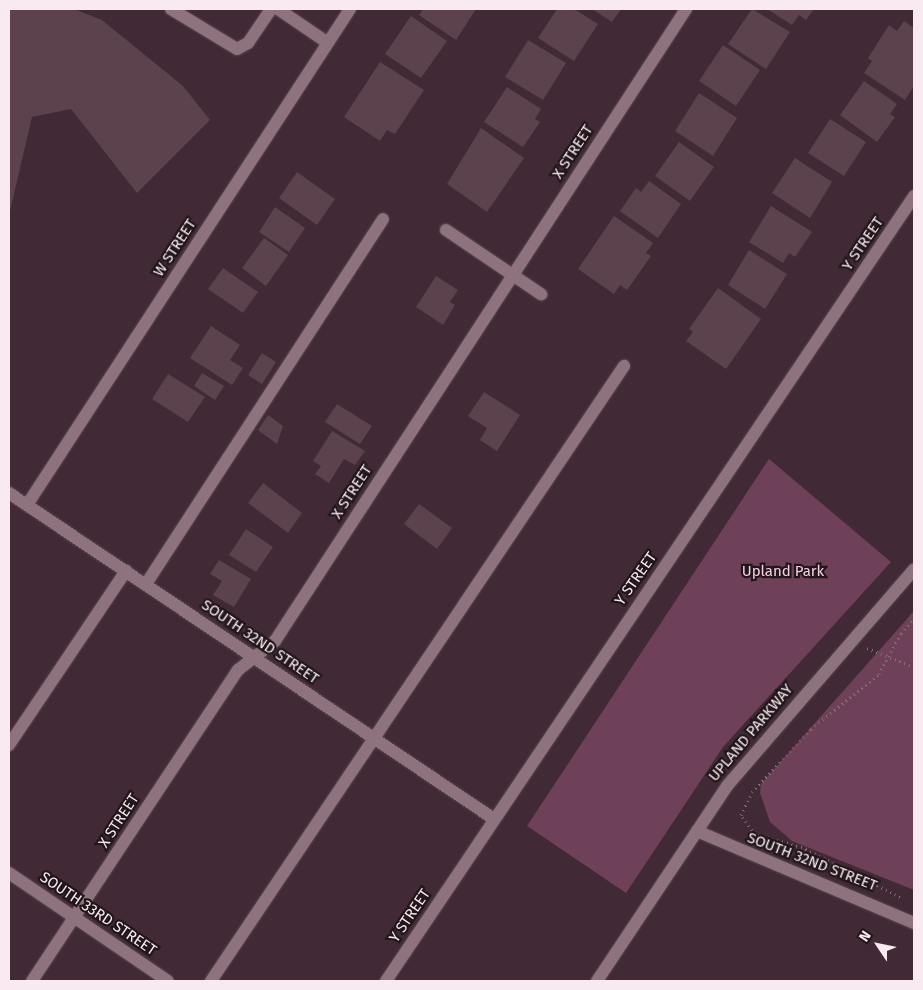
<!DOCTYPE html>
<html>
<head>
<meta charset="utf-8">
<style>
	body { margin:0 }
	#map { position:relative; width:923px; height:990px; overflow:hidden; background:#412a35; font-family:"Fira Sans",sans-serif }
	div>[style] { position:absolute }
	.green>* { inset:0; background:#6f4158 }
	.building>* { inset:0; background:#5b424d }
	.path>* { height:3px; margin-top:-1.5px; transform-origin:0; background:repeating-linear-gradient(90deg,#826e77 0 1px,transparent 0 5px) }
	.roads { filter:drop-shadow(0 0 1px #594650) drop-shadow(0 0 1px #594650) }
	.minor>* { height:12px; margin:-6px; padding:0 6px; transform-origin:6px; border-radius:6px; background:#8e737f }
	span { translate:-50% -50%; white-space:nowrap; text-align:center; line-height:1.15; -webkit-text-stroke:4.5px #21171b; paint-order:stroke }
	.street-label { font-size:15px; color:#f9e9f0 }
	.park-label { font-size:15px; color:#f8cfe1 }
	.frame { position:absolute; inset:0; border:10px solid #f9e9f0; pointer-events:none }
	.north { position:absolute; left:853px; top:920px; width:50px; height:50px; -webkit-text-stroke:4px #21171b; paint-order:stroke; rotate:304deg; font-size:14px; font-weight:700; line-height:20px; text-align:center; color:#f9e9f0 }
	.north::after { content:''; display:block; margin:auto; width:18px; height:22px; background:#f9e9f0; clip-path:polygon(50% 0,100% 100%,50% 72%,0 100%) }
</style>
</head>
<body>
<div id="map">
	<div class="green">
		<div style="clip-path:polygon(769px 459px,891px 562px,723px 747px,626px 893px,527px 826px)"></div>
		<div style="clip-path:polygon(914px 611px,914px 890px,792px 841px,770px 822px,760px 793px,761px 784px)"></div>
	</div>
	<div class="building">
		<div style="clip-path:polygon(10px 9px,74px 9px,102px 20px,183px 86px,210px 120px,137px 193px,71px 109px,32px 117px,9px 215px)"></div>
		<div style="clip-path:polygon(423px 9px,476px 9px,456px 40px,419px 15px)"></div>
		<div style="clip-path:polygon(557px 9px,574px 9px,598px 24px,574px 61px,538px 38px)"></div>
		<div style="clip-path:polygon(592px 9px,621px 9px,612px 22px)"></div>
		<div style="clip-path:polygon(752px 9px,790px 32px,766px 69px,728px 44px)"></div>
		<div style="clip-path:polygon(767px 9px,814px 9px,806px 20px,799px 15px,792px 25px)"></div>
		<div style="clip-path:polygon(411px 16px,447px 41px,421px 78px,385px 54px)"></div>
		<div style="clip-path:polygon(904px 21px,914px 28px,914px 86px,905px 100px,864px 73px,872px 61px,868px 58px,889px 25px,897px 31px)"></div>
		<div style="clip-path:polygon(528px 40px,566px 63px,543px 100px,505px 77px)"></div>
		<div style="clip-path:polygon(723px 45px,760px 70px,736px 106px,699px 81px)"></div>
		<div style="clip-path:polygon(380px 62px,424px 90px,395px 134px,387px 130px,380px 141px,344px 117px)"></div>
		<div style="clip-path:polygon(864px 81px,897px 104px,890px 114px,895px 117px,877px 142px,840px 115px)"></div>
		<div style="clip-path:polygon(507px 87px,541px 109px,535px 119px,540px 122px,523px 147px,484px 122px)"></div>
		<div style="clip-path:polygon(699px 93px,737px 118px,713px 156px,675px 131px)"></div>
		<div style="clip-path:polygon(830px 119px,866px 142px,844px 176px,808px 153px)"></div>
		<div style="clip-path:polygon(481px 128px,524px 158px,487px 212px,447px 184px)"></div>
		<div style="clip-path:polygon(679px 142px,714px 167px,690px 201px,655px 176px)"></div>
		<div style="clip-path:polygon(795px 158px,832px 182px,810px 218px,772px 193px)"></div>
		<div style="clip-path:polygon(297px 172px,335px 199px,317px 225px,279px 198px)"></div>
		<div style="clip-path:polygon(649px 181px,681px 204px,658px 238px,620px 211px,636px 188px,641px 192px)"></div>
		<div style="clip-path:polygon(771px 206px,812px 232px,795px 257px,789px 253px,783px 263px,749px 242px)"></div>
		<div style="clip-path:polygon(275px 207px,305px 228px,289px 252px,259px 232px)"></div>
		<div style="clip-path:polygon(614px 216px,653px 243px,646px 253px,651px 256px,627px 290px,620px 285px,614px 294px,578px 269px)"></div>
		<div style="clip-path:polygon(264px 238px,288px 255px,266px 286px,242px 268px)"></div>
		<div style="clip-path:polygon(749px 250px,787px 274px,765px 309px,728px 285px)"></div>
		<div style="clip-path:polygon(223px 268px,258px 292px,243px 313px,208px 289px)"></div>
		<div style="clip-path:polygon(436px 276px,458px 290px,450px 302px,455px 305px,443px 325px,416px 307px)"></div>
		<div style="clip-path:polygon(718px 288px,761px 319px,726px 369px,686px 341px,693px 332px,689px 329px)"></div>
		<div style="clip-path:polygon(211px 326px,240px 345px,230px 360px,243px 368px,232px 385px,190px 358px)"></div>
		<div style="clip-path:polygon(262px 353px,276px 362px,262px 384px,248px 375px)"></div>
		<div style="clip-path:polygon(202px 373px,224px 386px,215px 400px,194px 386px)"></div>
		<div style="clip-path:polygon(168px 374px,205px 397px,188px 422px,152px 399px)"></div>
		<div style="clip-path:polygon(484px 392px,520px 415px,497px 451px,480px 440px,487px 428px,468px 416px)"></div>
		<div style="clip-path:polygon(337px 404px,372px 426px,360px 444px,325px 422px)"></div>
		<div style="clip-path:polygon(268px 415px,283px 426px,277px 444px,258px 430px)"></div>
		<div style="clip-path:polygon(332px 431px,365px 451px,355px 465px,344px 459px,329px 483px,315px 474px,321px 466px,313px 461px)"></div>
		<div style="clip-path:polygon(263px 483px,302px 513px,288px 533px,248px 503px)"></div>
		<div style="clip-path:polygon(419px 504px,452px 528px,437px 549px,404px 524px)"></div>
		<div style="clip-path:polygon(246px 529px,273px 547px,256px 572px,229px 555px)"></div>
		<div style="clip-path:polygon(219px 560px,251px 579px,234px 607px,213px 595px,222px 581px,210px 574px)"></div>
	</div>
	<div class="path">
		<div style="left:867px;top:648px;width:51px;rotate:22deg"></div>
		<div style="left:900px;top:897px;width:110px;rotate:-153deg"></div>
		<div style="left:802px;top:847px;width:49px;rotate:-164.5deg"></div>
		<div style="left:755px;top:834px;width:24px;rotate:-126deg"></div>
		<div style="left:741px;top:815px;width:25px;rotate:-64deg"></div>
		<div style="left:752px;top:792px;width:86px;rotate:-46.9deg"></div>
		<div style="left:811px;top:729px;width:87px;rotate:-39deg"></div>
		<div style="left:879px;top:674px;width:47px;rotate:-61.8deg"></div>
		<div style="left:901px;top:633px;width:20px;rotate:-49deg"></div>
	</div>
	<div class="roads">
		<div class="minor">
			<div style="left:171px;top:9px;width:77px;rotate:31.2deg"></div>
			<div style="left:237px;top:49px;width:13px;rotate:-29deg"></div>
			<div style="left:248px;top:43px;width:41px;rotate:-55.9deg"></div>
			<div style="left:278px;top:9px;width:60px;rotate:34.2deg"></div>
			<div style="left:446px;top:230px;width:115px;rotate:34deg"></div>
			<div style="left:9px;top:493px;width:584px;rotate:33.91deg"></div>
			<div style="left:27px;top:505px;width:592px;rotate:-56.93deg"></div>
			<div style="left:146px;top:584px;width:435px;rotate:-57deg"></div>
			<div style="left:9px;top:745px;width:210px;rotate:-56.1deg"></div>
			<div style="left:697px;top:831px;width:236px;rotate:23deg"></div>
			<div style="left:9px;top:873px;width:192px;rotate:34.2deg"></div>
			<div style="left:32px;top:981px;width:373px;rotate:-56.5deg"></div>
			<div style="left:238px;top:670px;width:47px;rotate:-38.1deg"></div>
			<div style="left:275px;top:641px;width:754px;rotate:-56.96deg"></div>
			<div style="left:211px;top:981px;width:741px;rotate:-56.12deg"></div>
			<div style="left:386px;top:981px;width:946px;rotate:-56.07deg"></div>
			<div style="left:597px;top:981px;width:234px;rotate:-56.3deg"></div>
			<div style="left:727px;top:786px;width:286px;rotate:-49.2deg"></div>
		</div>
	</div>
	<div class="street-label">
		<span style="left:573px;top:152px;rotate:-57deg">X STREET</span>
		<span style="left:863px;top:244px;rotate:-56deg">Y STREET</span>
		<span style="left:175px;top:248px;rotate:-57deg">W STREET</span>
		<span style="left:352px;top:492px;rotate:-57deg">X STREET</span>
		<span style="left:636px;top:579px;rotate:-55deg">Y STREET</span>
		<span style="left:260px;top:642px;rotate:34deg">SOUTH 32ND STREET</span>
		<span style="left:751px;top:733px;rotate:-50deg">UPLAND PARKWAY</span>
		<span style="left:119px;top:821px;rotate:-57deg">X STREET</span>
		<span style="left:812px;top:862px;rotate:21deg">SOUTH 32ND STREET</span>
		<span style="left:98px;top:914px;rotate:34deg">SOUTH 33RD STREET</span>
		<span style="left:410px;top:916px;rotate:-56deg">Y STREET</span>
	</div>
	<div class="park-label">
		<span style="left:783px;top:572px">Upland Park</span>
	</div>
	<div class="frame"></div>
	<div class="north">N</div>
</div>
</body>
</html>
